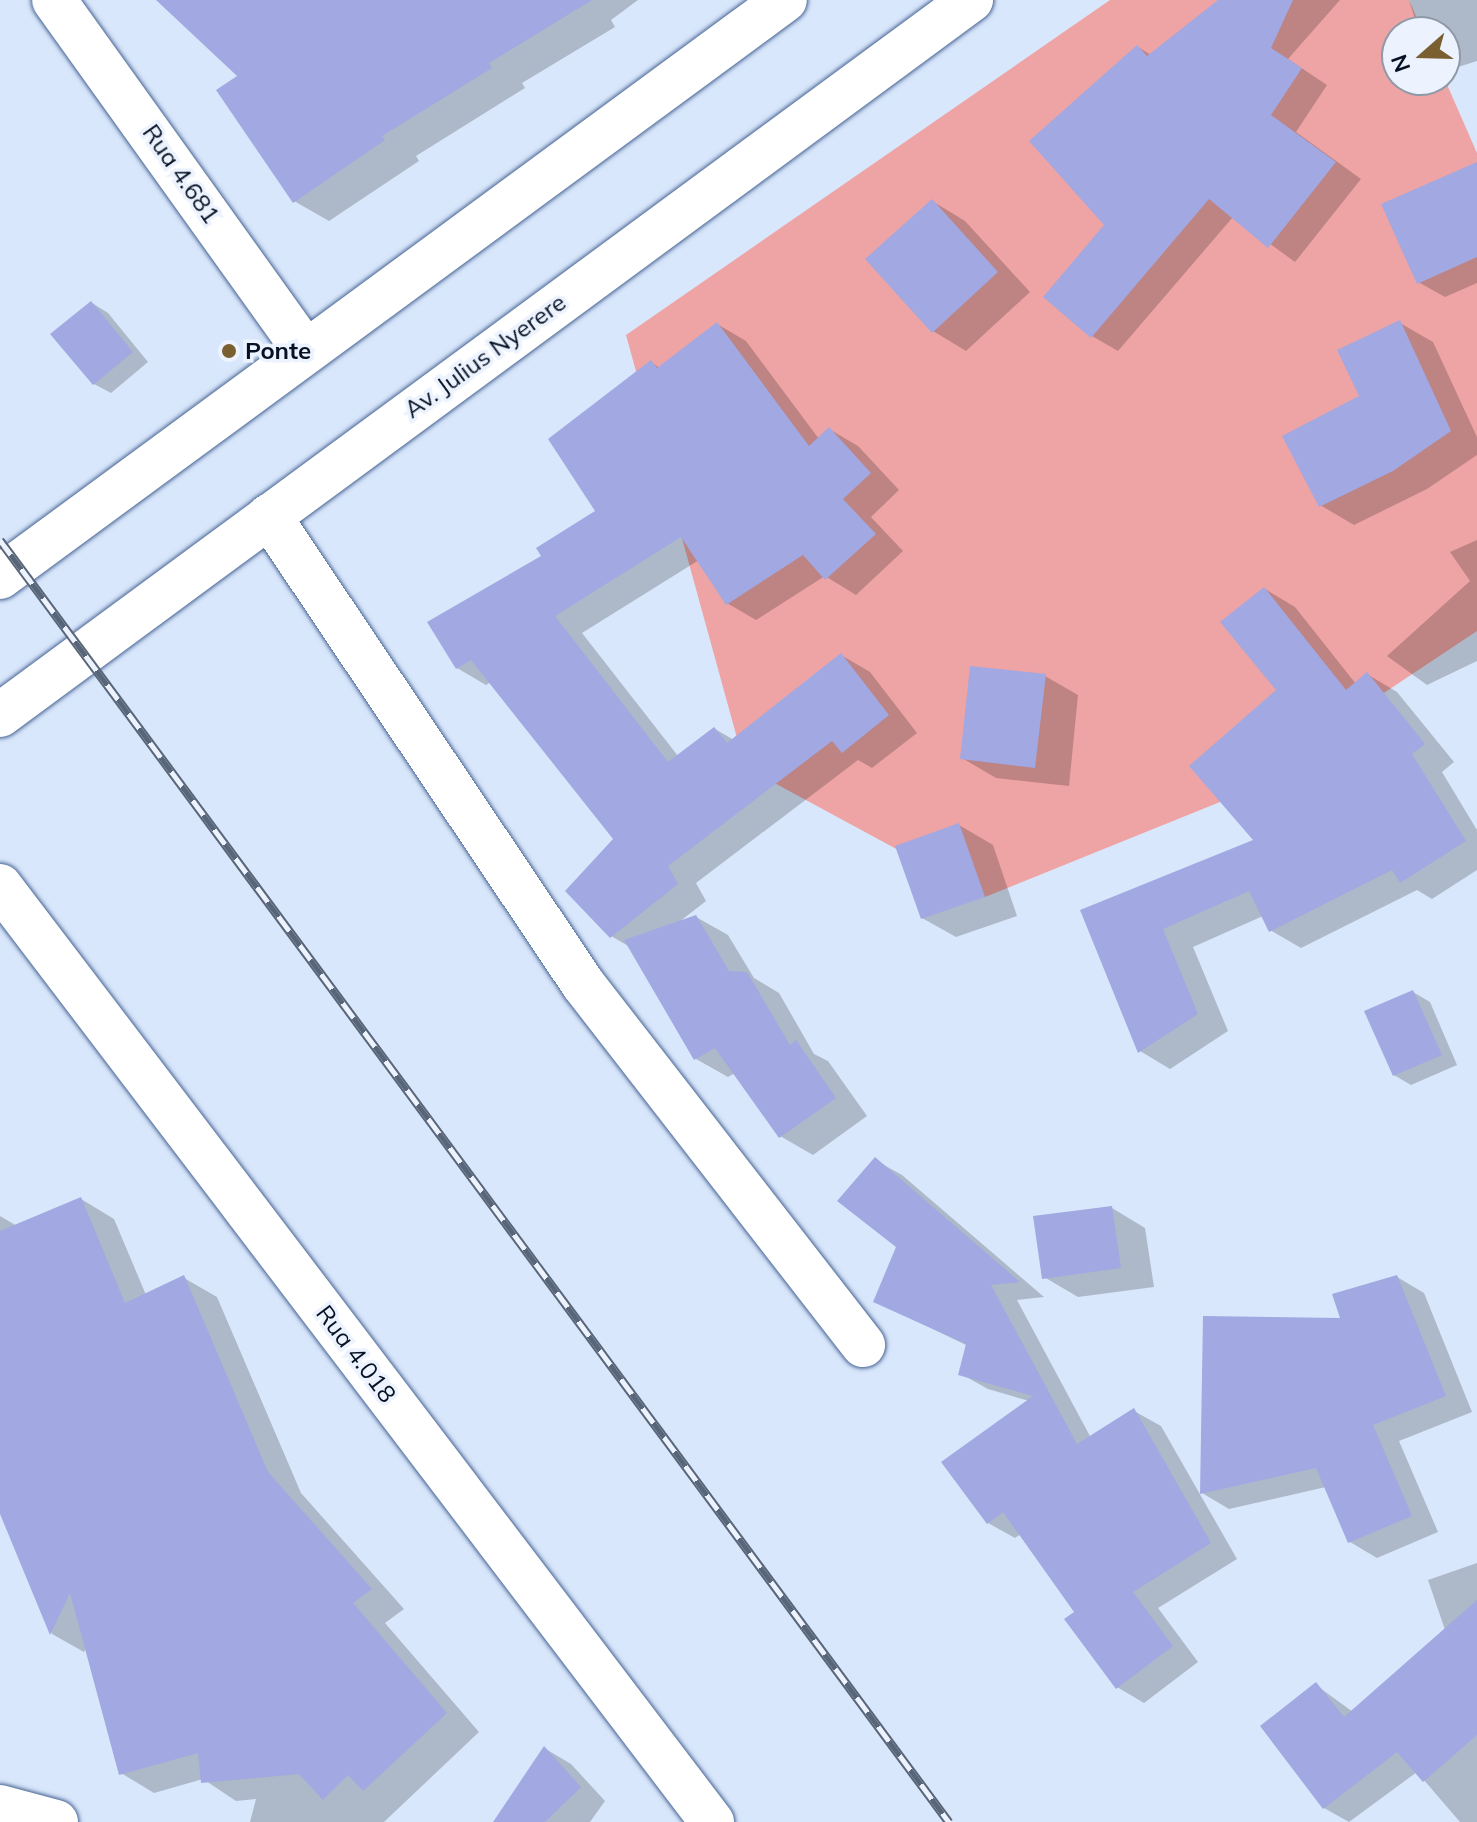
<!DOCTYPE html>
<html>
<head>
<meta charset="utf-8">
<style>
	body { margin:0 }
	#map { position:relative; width:1477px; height:1822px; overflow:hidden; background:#d9e7fc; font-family:Mulish,sans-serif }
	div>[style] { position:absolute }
	.green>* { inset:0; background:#eea4a4 }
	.shadow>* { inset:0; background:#0003 }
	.building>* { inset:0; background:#a2a8e1 }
	.roads { filter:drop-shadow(0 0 2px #476493) drop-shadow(0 0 2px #476493) }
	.street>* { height:44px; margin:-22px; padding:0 22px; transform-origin:22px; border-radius:22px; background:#fff }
	.secondary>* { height:44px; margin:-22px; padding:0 22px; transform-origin:22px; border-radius:22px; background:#fff }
	.rail>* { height:9px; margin-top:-4.5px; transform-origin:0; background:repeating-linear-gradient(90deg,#ecf3fe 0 18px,#596579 0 36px); box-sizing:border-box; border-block:2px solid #596579 }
	.dots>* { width:22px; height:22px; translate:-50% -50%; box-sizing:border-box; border:4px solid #ecf3fe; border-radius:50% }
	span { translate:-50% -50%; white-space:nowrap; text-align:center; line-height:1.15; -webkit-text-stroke:7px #ecf3fe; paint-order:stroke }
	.street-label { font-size:24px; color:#061224 }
	.poi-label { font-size:24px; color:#061224; font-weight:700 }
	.left { translate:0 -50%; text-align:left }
	.north { position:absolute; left:1381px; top:16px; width:80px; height:80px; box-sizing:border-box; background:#ecf3fe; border:2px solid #9099a7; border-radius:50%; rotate:250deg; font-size:22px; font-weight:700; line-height:32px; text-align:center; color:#061224 }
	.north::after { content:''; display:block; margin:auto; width:28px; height:36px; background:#7a5f31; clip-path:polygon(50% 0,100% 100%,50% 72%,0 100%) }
</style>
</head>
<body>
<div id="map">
	<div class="green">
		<div style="clip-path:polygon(1110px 0,1409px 0,1423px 32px,1397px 32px,1397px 80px,1445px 80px,1477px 153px,1477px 631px,1220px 802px,985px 897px,745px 767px,626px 335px)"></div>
	</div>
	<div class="shadow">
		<div style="clip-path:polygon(164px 0,638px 0,611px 20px,615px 27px,522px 83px,525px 88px,416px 156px,419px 161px,329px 221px,294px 201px,240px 77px)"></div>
		<div style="clip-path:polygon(1221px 0,1340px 0,1288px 59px,1327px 85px,1296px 132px,1361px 179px,1295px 262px,1233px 217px,1118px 351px,1092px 336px,1138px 47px,1151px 55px)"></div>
		<div style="clip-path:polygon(1409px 0,1477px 0,1477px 61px,1452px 69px,1445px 65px,1445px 32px,1419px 32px)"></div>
		<div style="clip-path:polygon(1477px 164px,1477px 283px,1445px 297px,1418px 282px)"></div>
		<div style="clip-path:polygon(932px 201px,965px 221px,1030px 292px,966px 351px,933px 331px)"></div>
		<div style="clip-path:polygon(92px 303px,108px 313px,148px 362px,111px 393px,94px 384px)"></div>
		<div style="clip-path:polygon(1400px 323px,1433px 342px,1477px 437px,1477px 455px,1427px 489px,1354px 525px,1320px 505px,1361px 397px)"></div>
		<div style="clip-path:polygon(717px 324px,746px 341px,819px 439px,829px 429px,858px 446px,899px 490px,871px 517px,903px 551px,856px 595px,825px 576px,756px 620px,727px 603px,699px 560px,582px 633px,678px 756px,715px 729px,734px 740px,841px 655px,870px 672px,917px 733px,872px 768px,858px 760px,696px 883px,706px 901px,679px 922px,696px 917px,728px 935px,754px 978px,779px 993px,814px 1054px,828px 1061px,867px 1116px,813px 1155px,780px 1136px,735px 1073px,728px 1077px,696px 1059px,630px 947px,611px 936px,616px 839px,491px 682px,486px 685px,457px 668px,544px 557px,598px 511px,652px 363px,660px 368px)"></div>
		<div style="clip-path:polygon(1477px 540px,1477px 661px,1427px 685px,1387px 656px,1470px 581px,1450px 552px)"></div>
		<div style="clip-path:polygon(1265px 589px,1295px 607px,1356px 684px,1367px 674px,1397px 692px,1454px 762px,1442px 772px,1477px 830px,1477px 870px,1432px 899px,1417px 890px,1301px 948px,1270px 930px,1263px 916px,1193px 947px,1228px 1031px,1170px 1069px,1140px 1051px,1083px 911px,1256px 840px,1279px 690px)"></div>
		<div style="clip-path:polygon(1045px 676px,1078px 695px,1069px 786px,996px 778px,962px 758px)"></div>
		<div style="clip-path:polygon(959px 825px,993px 845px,1017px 916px,956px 937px,922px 918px)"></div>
		<div style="clip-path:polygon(1413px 992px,1430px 1002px,1457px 1065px,1411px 1085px,1394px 1075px)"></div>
		<div style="clip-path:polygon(875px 1160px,902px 1175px,1044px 1297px,1017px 1300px,1091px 1438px,1134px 1411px,1161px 1426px,1237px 1559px,1158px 1608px,1198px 1662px,1144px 1703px,1117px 1687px,1077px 1612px,1021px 1534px,1015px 1538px,988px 1523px,1029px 1401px,988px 1389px,961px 1374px,968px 1346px,875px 1301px,899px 1247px)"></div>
		<div style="clip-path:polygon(81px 1199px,114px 1219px,146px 1295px,184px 1278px,217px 1297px,301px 1493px,404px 1609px,385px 1623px,479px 1732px,384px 1822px,250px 1822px,256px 1799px,236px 1801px,203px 1779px,154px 1793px,121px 1773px,87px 1647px,84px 1652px,52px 1634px,0 1509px,0 1216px,17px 1226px)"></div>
		<div style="clip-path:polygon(1112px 1208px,1145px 1228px,1154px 1287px,1078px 1297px,1044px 1277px)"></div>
		<div style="clip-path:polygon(1397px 1277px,1424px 1293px,1472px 1412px,1399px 1441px,1438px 1532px,1377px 1558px,1350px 1542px,1326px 1487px,1229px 1509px,1202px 1493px,1343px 1320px)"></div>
		<div style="clip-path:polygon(1477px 1563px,1477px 1822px,1460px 1822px,1417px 1772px,1349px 1822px,1324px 1808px,1316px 1685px,1353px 1712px,1445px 1630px,1428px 1580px)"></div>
		<div style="clip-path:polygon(544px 1748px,571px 1764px,605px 1801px,590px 1822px,496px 1822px)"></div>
	</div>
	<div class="building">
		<div style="clip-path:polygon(156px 0,592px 0,489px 63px,492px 68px,382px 136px,385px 140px,293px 203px,216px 90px,237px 76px)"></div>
		<div style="clip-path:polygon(1218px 0,1293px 0,1271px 48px,1302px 68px,1271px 115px,1336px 162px,1268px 248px,1209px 199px,1091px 338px,1043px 297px,1104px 225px,1029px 141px,1137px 45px,1147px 56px)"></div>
		<div style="clip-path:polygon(1477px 162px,1477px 257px,1417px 284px,1381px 204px)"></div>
		<div style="clip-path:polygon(932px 199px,998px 272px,932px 333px,865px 259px)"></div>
		<div style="clip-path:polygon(91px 301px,133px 352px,93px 385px,50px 334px)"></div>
		<div style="clip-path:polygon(1400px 320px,1451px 431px,1393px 471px,1319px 507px,1282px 436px,1359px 396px,1337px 350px)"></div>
		<div style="clip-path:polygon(717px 322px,809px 446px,829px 427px,871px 473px,843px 499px,876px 534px,825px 580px,803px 555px,726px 605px,681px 537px,555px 616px,668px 762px,714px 727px,727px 743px,841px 653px,889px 715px,842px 753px,832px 741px,668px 866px,678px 884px,610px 938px,565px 891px,613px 839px,471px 660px,456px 669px,427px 622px,541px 556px,536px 548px,595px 511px,548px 439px,651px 360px,657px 368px)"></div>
		<div style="clip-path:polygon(1264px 587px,1346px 690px,1367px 672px,1425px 744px,1412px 754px,1466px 841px,1400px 883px,1392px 870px,1269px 932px,1249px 891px,1163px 929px,1198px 1014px,1138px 1053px,1080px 910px,1253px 840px,1189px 766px,1276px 690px,1220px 622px)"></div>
		<div style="clip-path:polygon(970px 666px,1046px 674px,1035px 768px,960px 759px)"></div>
		<div style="clip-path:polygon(959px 823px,985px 897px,921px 919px,895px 846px)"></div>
		<div style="clip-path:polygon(696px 915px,729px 971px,747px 972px,790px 1045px,796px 1040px,836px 1098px,779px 1138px,715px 1048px,694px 1060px,624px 940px)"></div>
		<div style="clip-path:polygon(1413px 990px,1442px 1055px,1393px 1076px,1364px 1011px)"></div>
		<div style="clip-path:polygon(875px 1157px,1020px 1282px,991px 1285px,1077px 1444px,1134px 1408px,1211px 1543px,1133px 1592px,1173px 1646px,1116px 1689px,1064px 1619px,1074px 1612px,1003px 1512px,987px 1524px,941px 1462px,1033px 1396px,958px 1375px,966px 1344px,873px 1302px,896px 1247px,837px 1201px)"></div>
		<div style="clip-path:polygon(81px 1197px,125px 1303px,184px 1275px,268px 1472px,372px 1589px,353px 1603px,447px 1713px,363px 1791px,348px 1775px,323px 1800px,299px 1774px,201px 1783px,198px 1753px,119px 1775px,70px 1593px,50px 1635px,0 1514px,0 1231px)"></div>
		<div style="clip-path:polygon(1112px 1206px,1121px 1268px,1042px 1279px,1033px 1216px)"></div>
		<div style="clip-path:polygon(1397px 1275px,1446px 1396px,1373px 1425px,1412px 1516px,1348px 1543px,1316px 1468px,1200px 1494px,1203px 1316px,1340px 1318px,1332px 1294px)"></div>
		<div style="clip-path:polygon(1477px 1600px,1477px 1735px,1423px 1782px,1397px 1752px,1323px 1809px,1260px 1726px,1316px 1682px,1344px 1717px)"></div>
		<div style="clip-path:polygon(544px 1746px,581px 1787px,545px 1822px,493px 1822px)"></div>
	</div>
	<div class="roads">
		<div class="street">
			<div style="left:54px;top:0;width:431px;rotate:54.4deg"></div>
			<div style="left:269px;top:516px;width:564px;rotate:56.14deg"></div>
			<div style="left:583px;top:984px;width:457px;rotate:52.2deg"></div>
			<div style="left:0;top:886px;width:1176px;rotate:52.74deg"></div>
			<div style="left:0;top:1807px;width:58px;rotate:15deg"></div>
		</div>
		<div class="secondary">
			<div style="left:0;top:577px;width:974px;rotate:-36.32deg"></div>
			<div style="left:0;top:715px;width:1206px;rotate:-36.37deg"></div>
		</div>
	</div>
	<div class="rail">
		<div style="left:0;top:540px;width:1595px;rotate:53.49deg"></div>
	</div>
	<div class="dots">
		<div style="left:229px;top:351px;background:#7a5f31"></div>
	</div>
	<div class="street-label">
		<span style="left:181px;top:174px;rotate:55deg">Rua 4.681</span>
		<span style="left:485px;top:356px;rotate:-36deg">Av. Julius Nyerere</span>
		<span style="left:356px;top:1354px;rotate:53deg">Rua 4.018</span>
	</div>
	<div class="poi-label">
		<span class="left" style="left:245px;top:351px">Ponte</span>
	</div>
	<div class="north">N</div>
</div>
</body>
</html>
